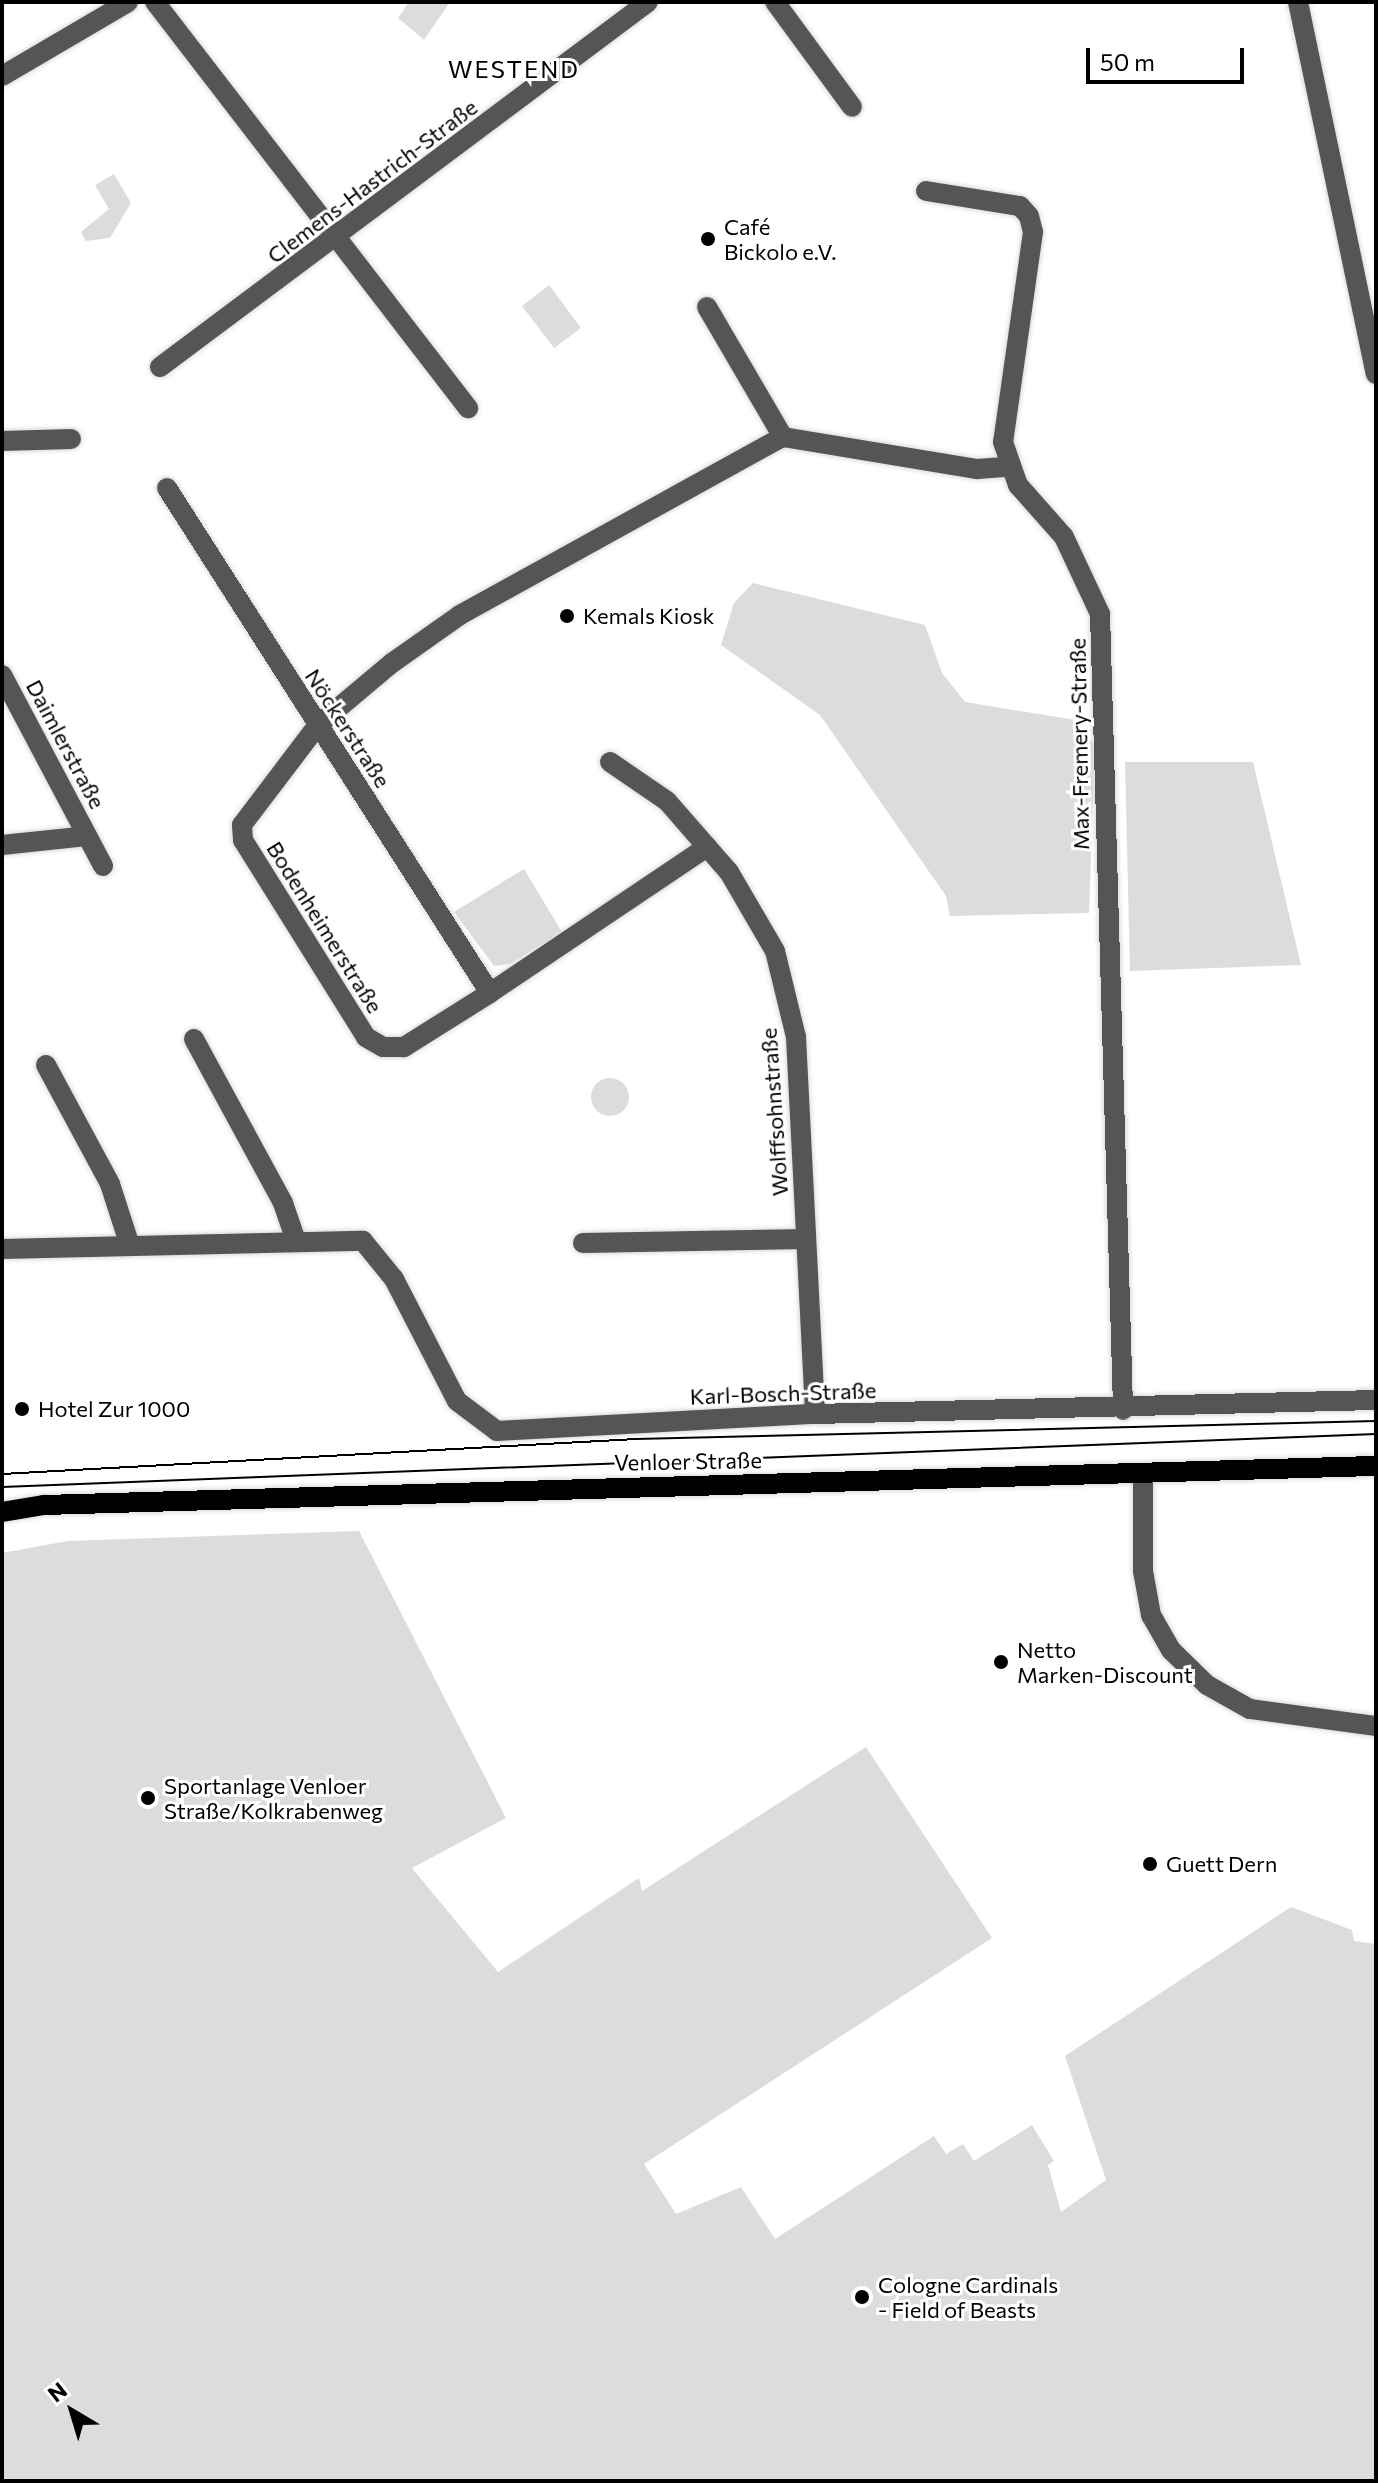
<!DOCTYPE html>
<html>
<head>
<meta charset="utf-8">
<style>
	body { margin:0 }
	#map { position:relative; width:1378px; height:2483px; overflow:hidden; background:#fff; font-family:Commissioner,sans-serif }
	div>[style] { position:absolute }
	.green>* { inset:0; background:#dcdcdc }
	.round { border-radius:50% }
	.roads { filter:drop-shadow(0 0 2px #dbdbdb) drop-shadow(0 0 2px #dbdbdb) }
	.minor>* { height:20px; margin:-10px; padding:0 10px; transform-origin:10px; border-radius:10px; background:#555 }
	.major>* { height:20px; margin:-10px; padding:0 10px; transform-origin:10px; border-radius:10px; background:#000 }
	.tram>* { height:2px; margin:-1px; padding:0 1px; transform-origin:1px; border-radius:1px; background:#000 }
	.dots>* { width:22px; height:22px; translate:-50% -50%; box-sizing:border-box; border:4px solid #fff; border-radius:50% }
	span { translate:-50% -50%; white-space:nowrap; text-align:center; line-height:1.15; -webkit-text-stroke:6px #fff; paint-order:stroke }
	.street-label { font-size:22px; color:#000 }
	.poi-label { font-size:22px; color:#000 }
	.left { translate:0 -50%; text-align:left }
	.neighbourhood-label { font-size:24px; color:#000; letter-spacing:2px }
	.frame { position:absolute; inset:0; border:4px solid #000; pointer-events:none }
	.north { position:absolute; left:32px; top:2371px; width:80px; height:80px; -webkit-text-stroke:6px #fff; paint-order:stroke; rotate:322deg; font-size:22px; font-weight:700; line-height:32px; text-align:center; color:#000 }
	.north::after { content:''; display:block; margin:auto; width:28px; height:36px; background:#000; clip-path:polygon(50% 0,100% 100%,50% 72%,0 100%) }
	.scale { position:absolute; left:1086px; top:48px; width:158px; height:36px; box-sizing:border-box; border:4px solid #000; border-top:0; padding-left:10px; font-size:24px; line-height:28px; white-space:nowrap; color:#000; -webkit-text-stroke:6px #fff; paint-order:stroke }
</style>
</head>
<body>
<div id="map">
	<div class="green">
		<div style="clip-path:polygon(409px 2px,450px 2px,424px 40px,398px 18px)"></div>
		<div style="clip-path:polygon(114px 174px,131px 203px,110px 238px,86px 241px,81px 232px,109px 209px,95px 185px)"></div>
		<div style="clip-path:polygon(549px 285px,581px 328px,554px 348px,522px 306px)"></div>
		<div style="clip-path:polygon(753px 583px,925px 625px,942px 673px,965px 702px,1075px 720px,1095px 746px,1089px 913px,950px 916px,946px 896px,820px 715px,721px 645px,734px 603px)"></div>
		<div style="clip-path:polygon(1125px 762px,1253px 762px,1301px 965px,1130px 971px)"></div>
		<div style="clip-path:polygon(524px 869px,562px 932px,510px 964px,494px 966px,454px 912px)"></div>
		<div class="round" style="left:591px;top:1078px;width:38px;height:38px"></div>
		<div style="clip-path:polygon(359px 1531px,506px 1818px,412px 1868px,498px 1972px,639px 1878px,642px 1891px,866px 1747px,992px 1938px,644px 2164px,676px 2214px,741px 2187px,775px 2239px,934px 2136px,946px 2154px,963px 2144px,974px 2161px,1032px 2125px,1054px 2161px,1048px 2165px,1061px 2212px,1106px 2180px,1065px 2056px,1291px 1907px,1352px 1930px,1354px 1941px,1376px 1944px,1376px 2481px,2px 2481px,2px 1553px,68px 1541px)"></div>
	</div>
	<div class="roads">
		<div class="minor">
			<div style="left:155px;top:2px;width:513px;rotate:52.37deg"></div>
			<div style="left:775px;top:2px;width:130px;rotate:53.7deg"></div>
			<div style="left:1298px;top:2px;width:380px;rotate:78.2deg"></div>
			<div style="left:2px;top:76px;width:146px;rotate:-30.4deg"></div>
			<div style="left:926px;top:191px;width:95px;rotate:9.1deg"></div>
			<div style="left:1020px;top:206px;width:13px;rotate:48deg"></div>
			<div style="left:1029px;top:216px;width:16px;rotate:76deg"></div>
			<div style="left:1033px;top:232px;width:212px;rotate:98.1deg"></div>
			<div style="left:1003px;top:442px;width:46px;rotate:70.8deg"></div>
			<div style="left:1018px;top:485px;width:69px;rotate:48.5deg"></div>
			<div style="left:1064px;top:537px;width:85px;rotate:64.9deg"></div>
			<div style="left:1100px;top:614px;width:796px;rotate:88.34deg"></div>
			<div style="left:707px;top:307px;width:151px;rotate:59.7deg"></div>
			<div style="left:160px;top:367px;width:609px;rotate:-36.79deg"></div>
			<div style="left:2px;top:441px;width:69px;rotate:-1.7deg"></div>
			<div style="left:167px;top:488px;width:599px;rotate:57.4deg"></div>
			<div style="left:2px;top:675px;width:216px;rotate:62.1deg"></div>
			<div style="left:610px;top:762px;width:69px;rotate:34.4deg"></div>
			<div style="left:667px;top:801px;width:94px;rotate:48.9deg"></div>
			<div style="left:729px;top:872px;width:91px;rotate:59.8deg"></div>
			<div style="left:775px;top:951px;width:89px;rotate:76.3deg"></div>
			<div style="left:796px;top:1037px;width:377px;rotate:87.1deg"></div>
			<div style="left:2px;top:845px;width:85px;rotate:-6deg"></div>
			<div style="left:707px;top:847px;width:262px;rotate:146.1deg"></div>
			<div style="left:490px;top:993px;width:102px;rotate:147.9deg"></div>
			<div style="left:404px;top:1047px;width:21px;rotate:180deg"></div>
			<div style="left:383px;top:1047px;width:20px;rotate:-150deg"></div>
			<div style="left:366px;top:1037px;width:232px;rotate:-122deg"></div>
			<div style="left:243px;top:840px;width:15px;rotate:-94deg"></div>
			<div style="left:242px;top:825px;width:126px;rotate:-52.8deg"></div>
			<div style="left:318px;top:725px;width:97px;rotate:-40deg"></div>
			<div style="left:392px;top:663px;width:83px;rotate:-35.2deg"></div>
			<div style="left:460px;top:615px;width:369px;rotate:-28.9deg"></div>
			<div style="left:783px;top:437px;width:197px;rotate:9.4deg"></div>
			<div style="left:977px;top:469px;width:31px;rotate:-4deg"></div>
			<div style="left:194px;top:1039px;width:187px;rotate:61.5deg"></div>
			<div style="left:283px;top:1203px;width:40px;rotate:71.1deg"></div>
			<div style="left:46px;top:1065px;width:135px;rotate:61.7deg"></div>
			<div style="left:110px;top:1184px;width:65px;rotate:72.1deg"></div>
			<div style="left:583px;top:1243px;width:223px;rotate:-1deg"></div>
			<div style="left:2px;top:1249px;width:361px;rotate:-1.3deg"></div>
			<div style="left:363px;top:1241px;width:49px;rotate:50.8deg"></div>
			<div style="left:394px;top:1279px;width:137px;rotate:62.7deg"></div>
			<div style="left:457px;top:1401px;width:50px;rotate:36.9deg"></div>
			<div style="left:497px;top:1431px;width:318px;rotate:-3.1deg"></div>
			<div style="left:815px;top:1414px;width:561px;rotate:-1.43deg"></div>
			<div style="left:1143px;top:1473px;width:98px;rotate:90deg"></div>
			<div style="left:1143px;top:1571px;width:45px;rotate:79.7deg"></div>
			<div style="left:1151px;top:1615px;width:40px;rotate:60.3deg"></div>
			<div style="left:1171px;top:1650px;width:50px;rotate:44.2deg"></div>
			<div style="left:1207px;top:1685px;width:49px;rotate:29.2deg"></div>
			<div style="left:1250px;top:1709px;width:127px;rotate:7.7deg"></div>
		</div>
		<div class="major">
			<div style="left:2px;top:1512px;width:43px;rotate:-9.5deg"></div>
			<div style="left:44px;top:1505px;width:1333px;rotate:-1.68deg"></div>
		</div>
	</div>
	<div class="tram">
		<div style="left:2px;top:1474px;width:635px;rotate:-3.16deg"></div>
		<div style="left:636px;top:1439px;width:740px;rotate:-1.39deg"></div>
		<div style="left:2px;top:1487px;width:1375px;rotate:-2.21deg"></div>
	</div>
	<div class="dots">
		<div style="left:708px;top:239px;background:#000"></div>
		<div style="left:567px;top:616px;background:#000"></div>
		<div style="left:22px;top:1409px;background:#000"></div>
		<div style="left:1001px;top:1662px;background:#000"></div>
		<div style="left:148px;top:1798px;background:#000"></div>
		<div style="left:1150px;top:1864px;background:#000"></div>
		<div style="left:862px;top:2297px;background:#000"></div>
	</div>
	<div class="street-label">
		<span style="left:372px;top:181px;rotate:-37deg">Clemens-Hastrich-Straße</span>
		<span style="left:348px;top:728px;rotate:57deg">Nöckerstraße</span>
		<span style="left:66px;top:744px;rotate:62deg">Daimlerstraße</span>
		<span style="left:1079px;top:744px;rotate:-91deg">Max-Fremery-Straße</span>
		<span style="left:325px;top:927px;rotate:58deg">Bodenheimerstraße</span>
		<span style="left:774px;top:1112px;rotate:-94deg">Wolffsohnstraße</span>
		<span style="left:783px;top:1393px;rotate:-2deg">Karl-Bosch-Straße</span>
		<span style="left:688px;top:1461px;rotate:-1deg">Venloer Straße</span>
	</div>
	<div class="poi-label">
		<span class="left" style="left:724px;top:239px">Café<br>Bickolo e.V.</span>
		<span class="left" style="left:583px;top:616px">Kemals Kiosk</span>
		<span class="left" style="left:38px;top:1409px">Hotel Zur 1000</span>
		<span class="left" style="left:1017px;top:1662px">Netto<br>Marken-Discount</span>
		<span class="left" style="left:164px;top:1798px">Sportanlage Venloer<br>Straße/Kolkrabenweg</span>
		<span class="left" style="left:1166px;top:1864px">Guett Dern</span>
		<span class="left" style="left:878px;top:2297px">Cologne Cardinals<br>- Field of Beasts</span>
	</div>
	<div class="neighbourhood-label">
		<span style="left:514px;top:69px">WESTEND</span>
	</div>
	<div class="frame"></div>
	<div class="north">N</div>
	<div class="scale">50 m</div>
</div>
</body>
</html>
